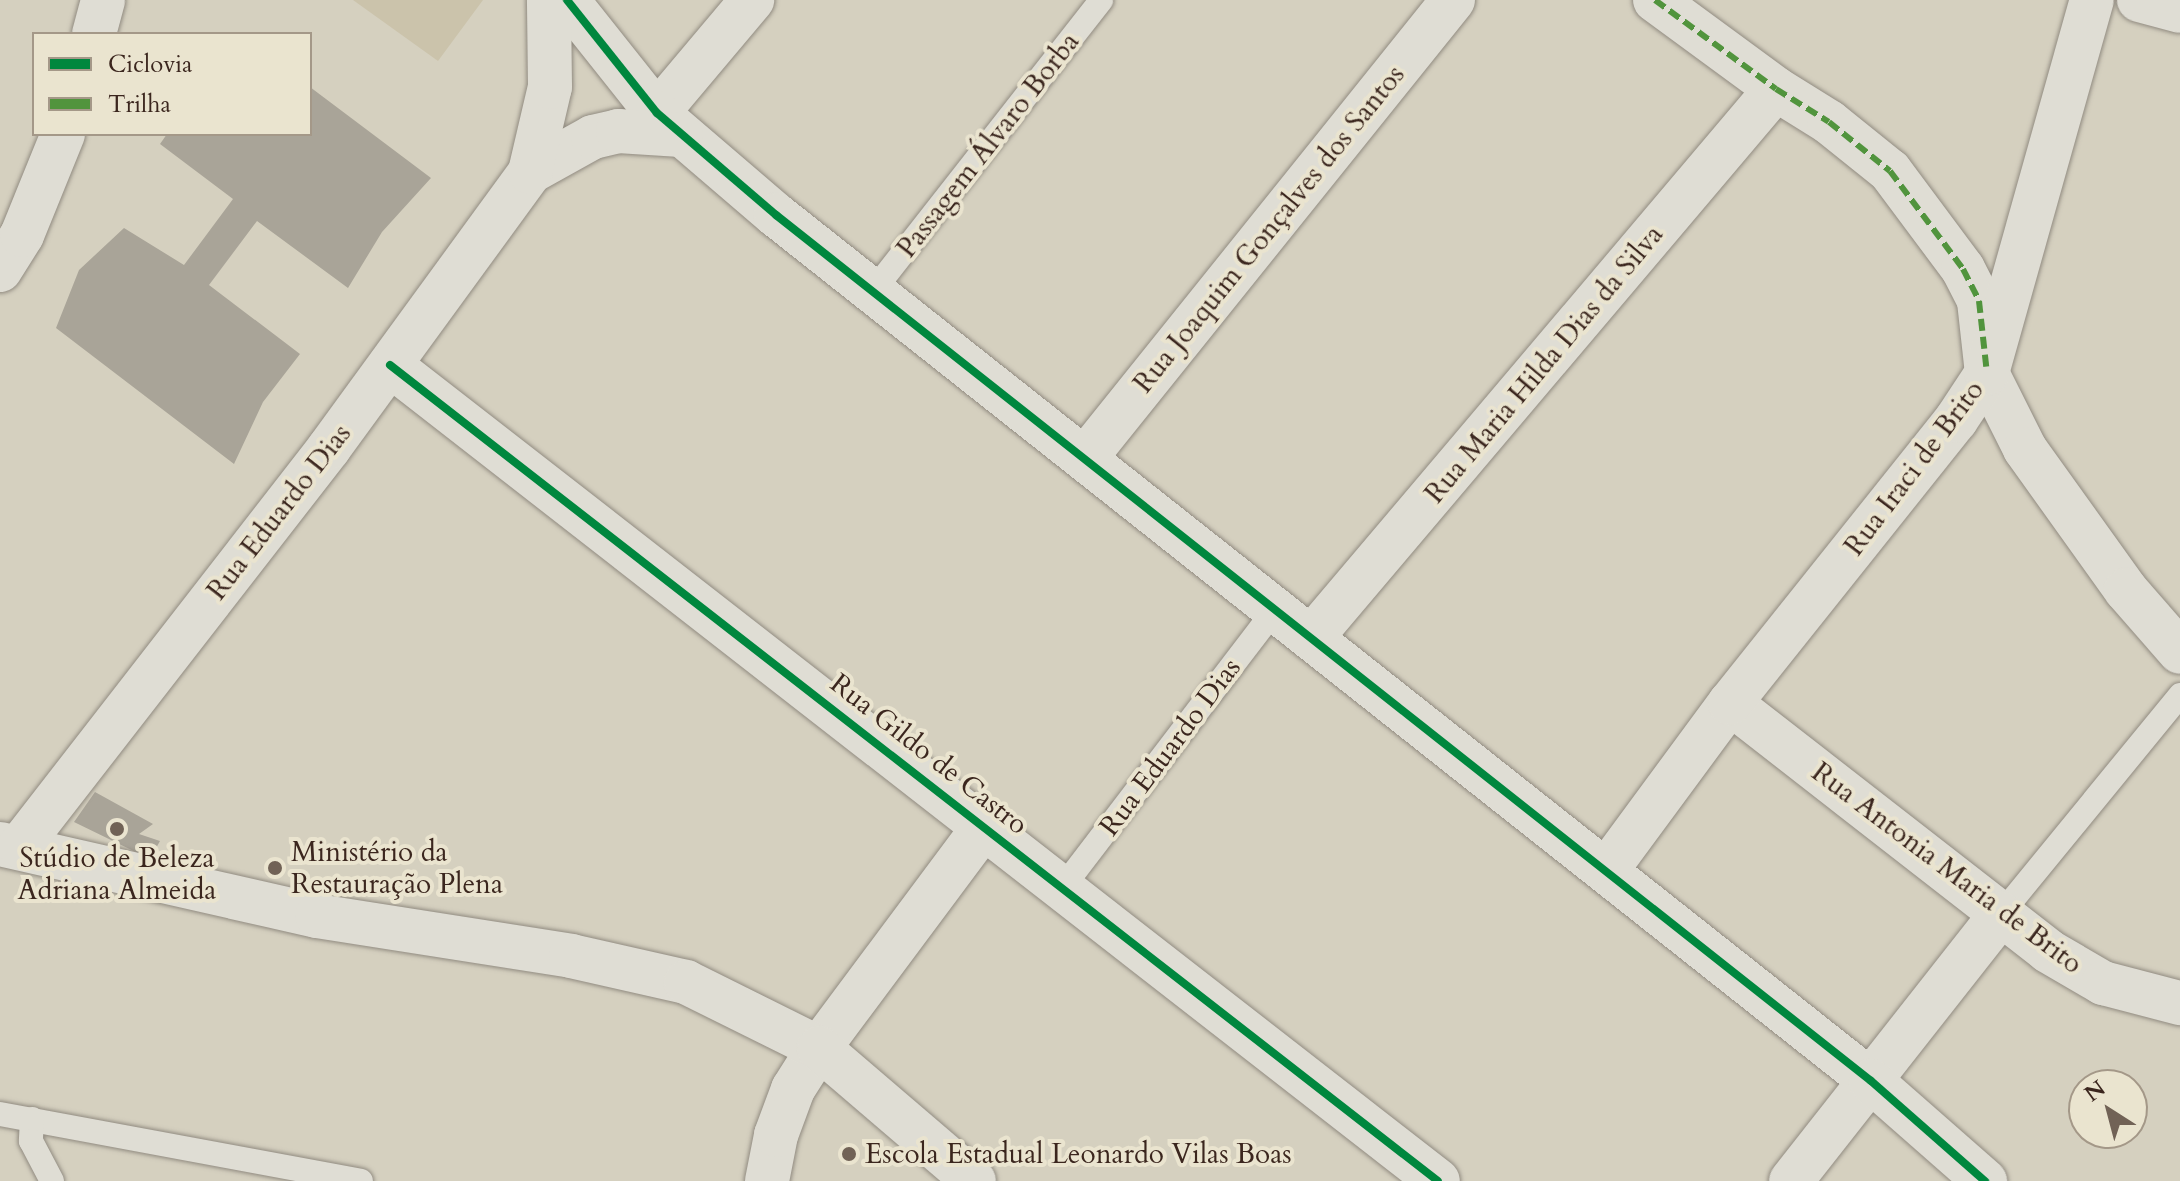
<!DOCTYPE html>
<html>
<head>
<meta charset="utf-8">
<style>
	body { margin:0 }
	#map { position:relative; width:2180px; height:1181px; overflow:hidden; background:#d5d0bf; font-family:Cardo,serif }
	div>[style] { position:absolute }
	.green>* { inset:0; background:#cbc3ab }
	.building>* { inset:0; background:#a9a498 }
	.roads { filter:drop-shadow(0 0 2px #918b81) drop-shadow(0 0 2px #918b81) }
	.lane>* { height:24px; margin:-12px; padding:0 12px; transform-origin:12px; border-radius:12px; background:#dfddd4 }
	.street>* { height:44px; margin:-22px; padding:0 22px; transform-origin:22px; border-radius:22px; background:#dfddd4 }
	.secondary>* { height:44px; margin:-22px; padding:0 22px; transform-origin:22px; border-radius:22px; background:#dfddd4 }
	.quiet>* { height:6px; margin-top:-3px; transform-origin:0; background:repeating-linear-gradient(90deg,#51943d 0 12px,transparent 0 18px) }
	.cycleway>* { height:8px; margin:-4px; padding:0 4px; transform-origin:4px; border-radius:4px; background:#00873e }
	.dots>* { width:22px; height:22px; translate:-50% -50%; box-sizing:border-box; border:4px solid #eae4cf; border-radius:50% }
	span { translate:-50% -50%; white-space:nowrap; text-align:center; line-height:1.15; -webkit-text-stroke:8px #eae4cf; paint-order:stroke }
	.street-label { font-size:28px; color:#3b261e }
	.poi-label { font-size:28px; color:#3b261e }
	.left { translate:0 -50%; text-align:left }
	.legend { position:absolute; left:32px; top:32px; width:280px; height:104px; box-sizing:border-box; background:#eae4cf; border:2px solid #a49888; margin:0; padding:10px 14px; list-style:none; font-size:24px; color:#3b261e }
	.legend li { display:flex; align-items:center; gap:16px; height:40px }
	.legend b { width:40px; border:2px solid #a49888 }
	.north { position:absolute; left:2068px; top:1069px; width:80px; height:80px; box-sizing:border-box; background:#eae4cf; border:2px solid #a49888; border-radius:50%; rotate:324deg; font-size:22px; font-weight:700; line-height:32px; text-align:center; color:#3b261e }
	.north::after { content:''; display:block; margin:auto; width:28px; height:36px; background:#716256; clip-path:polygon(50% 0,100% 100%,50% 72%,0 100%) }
</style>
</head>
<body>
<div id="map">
	<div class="green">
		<div style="clip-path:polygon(353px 0,483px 0,438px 61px)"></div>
	</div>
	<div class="building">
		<div style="clip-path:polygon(310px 87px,431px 178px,382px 232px,348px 288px,257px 221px,209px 285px,300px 354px,263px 402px,234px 464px,56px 328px,79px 270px,124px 228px,184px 265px,233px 199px,160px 144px,167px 134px,310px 134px)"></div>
		<div style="clip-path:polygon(95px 792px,153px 824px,139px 834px,160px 841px,150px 859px,74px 822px)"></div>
	</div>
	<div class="roads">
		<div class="lane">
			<div style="left:874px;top:290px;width:368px;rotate:-51.9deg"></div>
			<div style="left:1063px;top:887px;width:351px;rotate:-52.6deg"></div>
			<div style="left:2001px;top:914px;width:283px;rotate:-50.7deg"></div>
			<div style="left:0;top:1114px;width:367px;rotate:10.5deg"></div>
			<div style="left:32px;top:1119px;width:22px;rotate:93deg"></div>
			<div style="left:31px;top:1141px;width:45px;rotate:62.3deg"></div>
		</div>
		<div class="street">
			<div style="left:1655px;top:0;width:150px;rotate:36.3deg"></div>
			<div style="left:1776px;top:89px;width:62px;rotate:31.9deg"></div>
			<div style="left:1829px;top:122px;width:78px;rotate:38.8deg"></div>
			<div style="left:1890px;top:171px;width:122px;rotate:53.3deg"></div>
			<div style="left:1963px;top:269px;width:36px;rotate:63deg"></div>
			<div style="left:1979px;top:301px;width:72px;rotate:83.7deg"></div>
			<div style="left:1987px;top:373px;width:85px;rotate:63.4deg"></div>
			<div style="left:2025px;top:449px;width:173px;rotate:54.4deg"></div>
			<div style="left:2126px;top:590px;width:82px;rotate:48.9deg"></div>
			<div style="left:2139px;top:0;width:42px;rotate:15deg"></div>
			<div style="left:94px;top:34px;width:35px;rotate:-75deg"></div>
			<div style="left:657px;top:113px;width:148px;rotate:-49.9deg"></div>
			<div style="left:0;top:270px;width:41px;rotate:-57.8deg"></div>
			<div style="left:22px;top:235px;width:109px;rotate:-67.9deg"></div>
			<div style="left:390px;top:365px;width:1328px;rotate:37.91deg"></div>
			<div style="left:1086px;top:457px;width:586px;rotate:-51.23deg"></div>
			<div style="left:1311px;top:638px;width:719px;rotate:-49.74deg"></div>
			<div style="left:1730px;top:703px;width:403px;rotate:37.9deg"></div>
			<div style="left:2048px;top:951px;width:64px;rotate:30.2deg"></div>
			<div style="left:2103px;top:983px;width:80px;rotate:14.6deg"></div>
			<div style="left:1606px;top:871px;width:209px;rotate:-53.6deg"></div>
			<div style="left:1730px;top:703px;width:362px;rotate:-51.4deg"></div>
			<div style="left:1956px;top:420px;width:56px;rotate:-56.6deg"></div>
			<div style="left:1987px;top:373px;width:387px;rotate:-74.3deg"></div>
			<div style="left:767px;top:1181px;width:47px;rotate:-78.9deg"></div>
			<div style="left:776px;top:1135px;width:49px;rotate:-69.7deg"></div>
			<div style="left:793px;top:1089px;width:49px;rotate:-57.6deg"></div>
			<div style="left:819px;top:1048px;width:278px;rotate:-53.3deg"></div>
			<div style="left:1791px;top:1181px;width:340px;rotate:-51.8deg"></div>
		</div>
		<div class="secondary">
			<div style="left:567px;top:0;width:144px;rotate:51.5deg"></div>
			<div style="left:657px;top:113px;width:157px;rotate:40.6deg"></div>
			<div style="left:776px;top:215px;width:1396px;rotate:38.34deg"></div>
			<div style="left:1871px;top:1081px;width:152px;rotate:41.3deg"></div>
			<div style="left:530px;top:172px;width:72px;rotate:-29.1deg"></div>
			<div style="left:593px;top:137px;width:26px;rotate:-13deg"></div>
			<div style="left:618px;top:131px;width:63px;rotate:3.6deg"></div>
			<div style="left:0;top:844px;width:325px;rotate:12.8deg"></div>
			<div style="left:317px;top:916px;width:257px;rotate:8.9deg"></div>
			<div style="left:571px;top:956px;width:118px;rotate:12.7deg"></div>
			<div style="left:686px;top:982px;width:148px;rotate:26.4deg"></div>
			<div style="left:819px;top:1048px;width:204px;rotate:40.6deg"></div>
			<div style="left:20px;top:846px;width:504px;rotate:-52.17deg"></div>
			<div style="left:329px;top:448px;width:341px;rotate:-53.9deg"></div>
			<div style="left:530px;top:172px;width:87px;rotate:-76.8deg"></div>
			<div style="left:550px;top:87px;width:87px;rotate:-90.7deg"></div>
		</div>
	</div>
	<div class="quiet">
		<div style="left:1655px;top:0;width:150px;rotate:36.3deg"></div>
		<div style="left:1776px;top:89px;width:62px;rotate:31.9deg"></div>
		<div style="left:1829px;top:122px;width:78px;rotate:38.8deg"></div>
		<div style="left:1890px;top:171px;width:122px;rotate:53.3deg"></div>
		<div style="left:1963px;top:269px;width:36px;rotate:63deg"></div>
		<div style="left:1979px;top:301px;width:72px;rotate:83.7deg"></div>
	</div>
	<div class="cycleway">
		<div style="left:567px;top:0;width:144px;rotate:51.5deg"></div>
		<div style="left:657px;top:113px;width:157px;rotate:40.6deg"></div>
		<div style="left:776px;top:215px;width:1396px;rotate:38.34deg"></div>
		<div style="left:1871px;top:1081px;width:152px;rotate:41.3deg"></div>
		<div style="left:390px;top:365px;width:1328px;rotate:37.91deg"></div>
	</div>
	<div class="dots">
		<div style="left:117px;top:829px;background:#716256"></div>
		<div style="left:275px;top:868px;background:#716256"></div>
		<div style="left:849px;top:1154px;background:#716256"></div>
	</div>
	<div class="street-label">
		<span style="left:988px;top:145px;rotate:-52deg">Passagem Álvaro Borba</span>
		<span style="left:1269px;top:229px;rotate:-51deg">Rua Joaquim Gonçalves dos Santos</span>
		<span style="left:1544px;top:364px;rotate:-50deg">Rua Maria Hilda Dias da Silva</span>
		<span style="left:1914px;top:468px;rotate:-53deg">Rua Iraci de Brito</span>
		<span style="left:279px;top:512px;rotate:-52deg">Rua Eduardo Dias</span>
		<span style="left:1170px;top:747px;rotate:-53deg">Rua Eduardo Dias</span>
		<span style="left:929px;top:754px;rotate:38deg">Rua Gildo de Castro</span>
		<span style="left:1947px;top:868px;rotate:37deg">Rua Antonia Maria de Brito</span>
	</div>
	<div class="poi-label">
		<span class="left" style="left:291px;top:868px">Ministério da<br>Restauração Plena</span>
		<span style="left:117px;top:874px">Stúdio de Beleza<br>Adriana Almeida</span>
		<span class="left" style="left:865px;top:1154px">Escola Estadual Leonardo Vilas Boas</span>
	</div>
	<ul class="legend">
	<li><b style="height:10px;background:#00873e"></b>Ciclovia</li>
	<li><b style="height:10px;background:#51943d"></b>Trilha</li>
	</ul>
	<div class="north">N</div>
</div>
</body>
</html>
